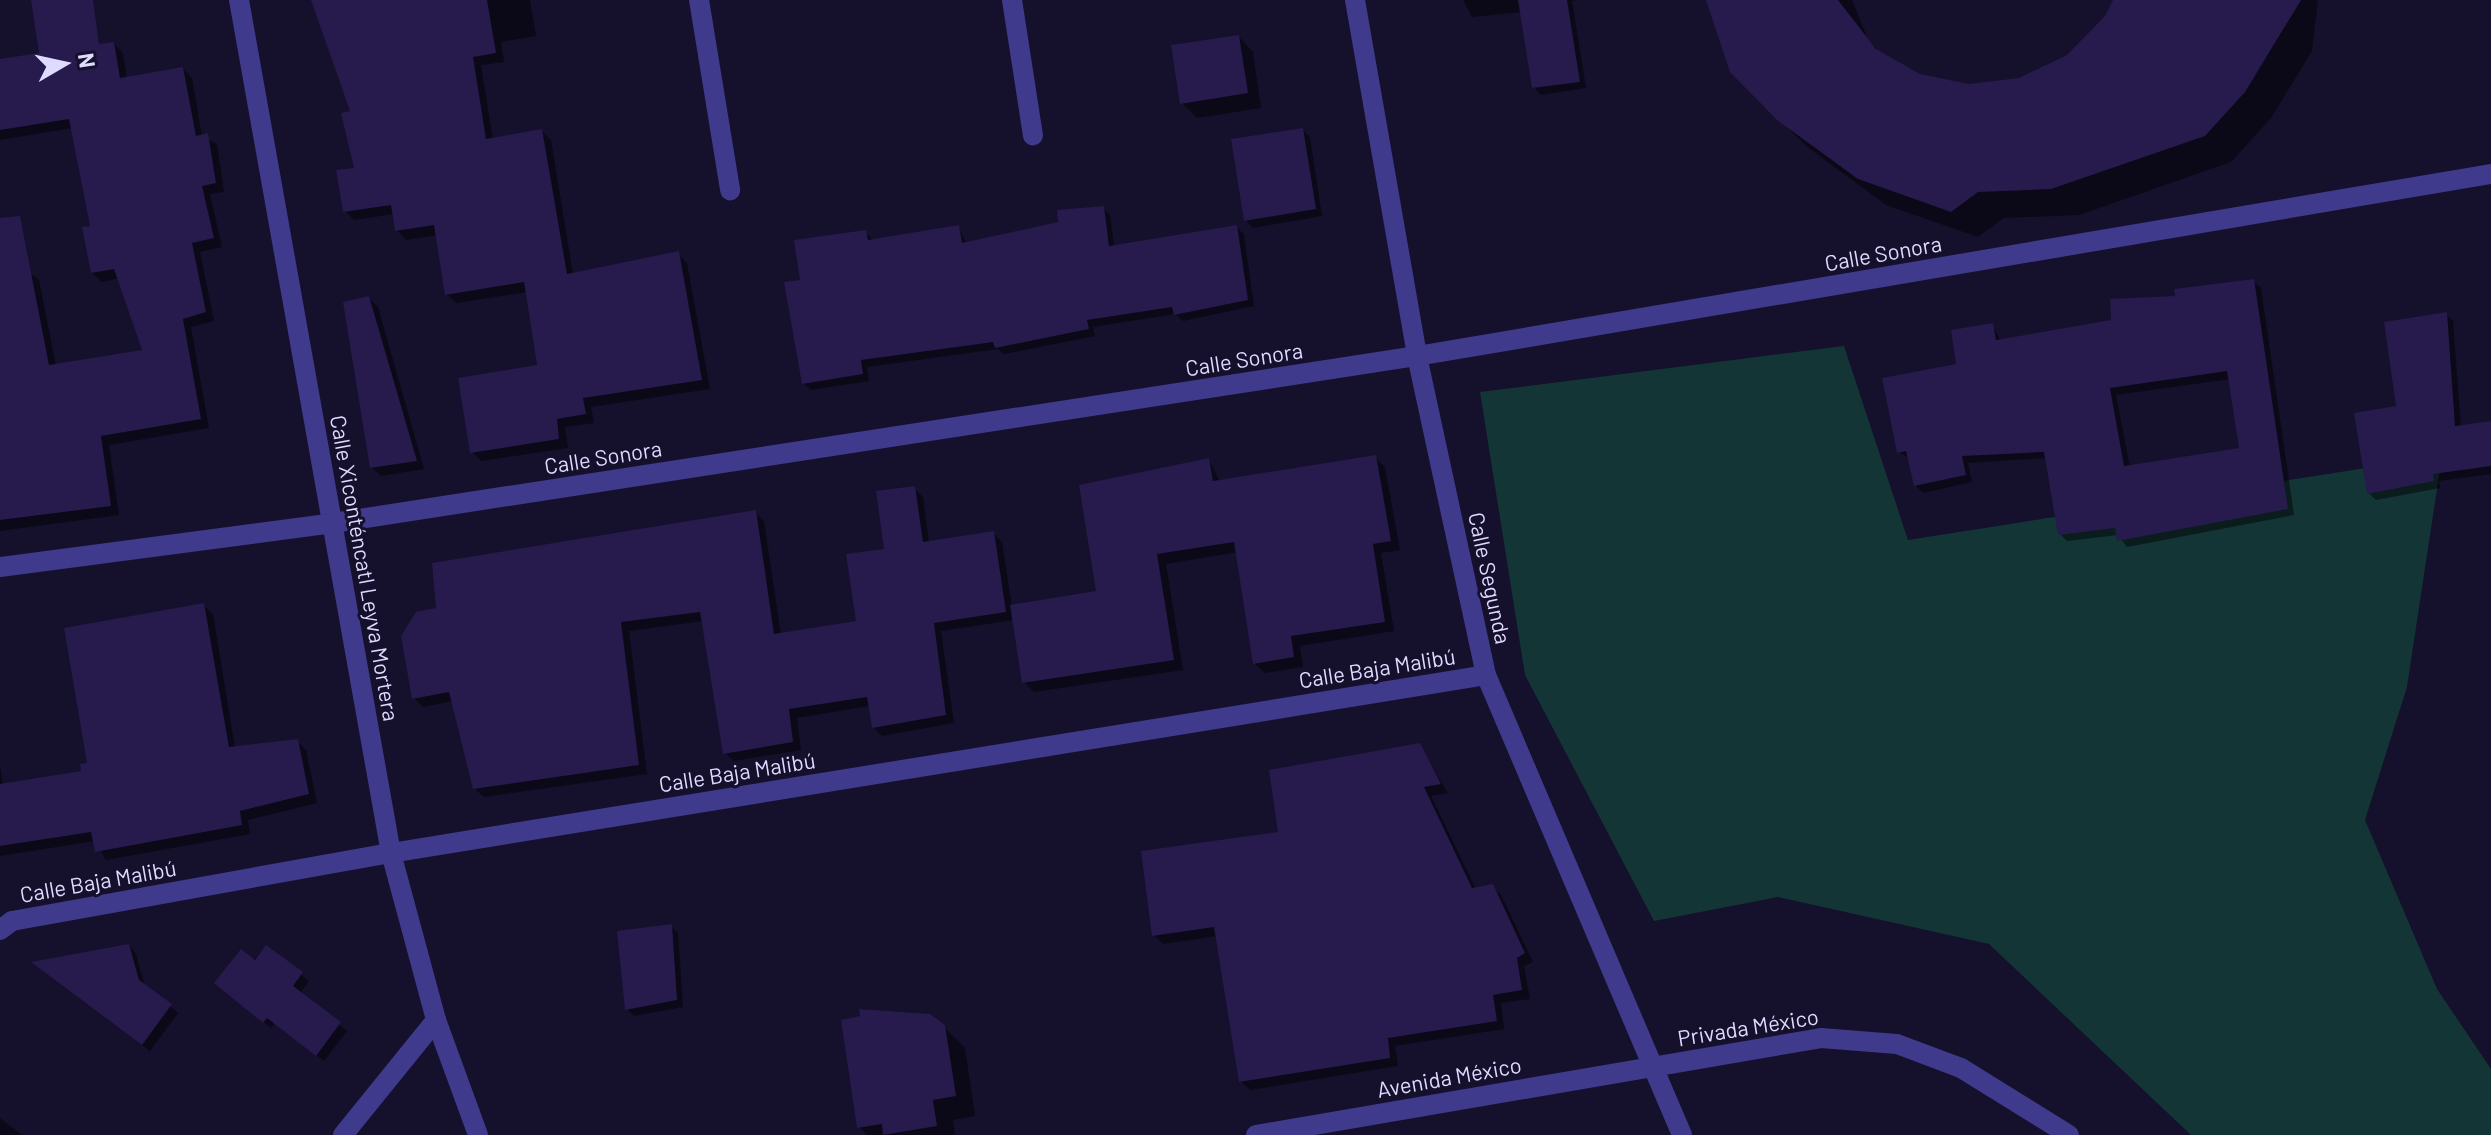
<!DOCTYPE html>
<html>
<head>
<meta charset="utf-8">
<style>
	body { margin:0 }
	#map { position:relative; width:2491px; height:1135px; overflow:hidden; background:#15102b; font-family:Barlow,sans-serif }
	div>[style] { position:absolute }
	.green>* { inset:0; background:#133535 }
	.shadow>* { inset:0; background:#0007 }
	.building>* { inset:0; background:#261b4c }
	.minor>* { height:20px; margin:-10px; padding:0 10px; transform-origin:10px; border-radius:10px; background:#3f3a8b }
	span { translate:-50% -50%; white-space:nowrap; text-align:center; line-height:1.15; -webkit-text-stroke:6px #15102b; paint-order:stroke }
	.street-label { font-size:22px; color:#dfdaff }
	.north { position:absolute; left:24px; top:24px; width:80px; height:80px; -webkit-text-stroke:6px #15102b; paint-order:stroke; rotate:81deg; font-size:22px; font-weight:700; line-height:32px; text-align:center; color:#dfdaff }
	.north::after { content:''; display:block; margin:auto; width:28px; height:36px; background:#dfdaff; clip-path:polygon(50% 0,100% 100%,50% 72%,0 100%) }
</style>
</head>
<body>
<div id="map">
	<div class="green">
		<div style="clip-path:polygon(1844px 346px,1908px 540px,2442px 456px,2407px 687px,2365px 820px,2437px 989px,2491px 1069px,2491px 1135px,2191px 1135px,1989px 944px,1778px 897px,1654px 921px,1525px 675px,1480px 392px)"></div>
	</div>
	<div class="shadow">
		<div style="clip-path:polygon(313px 0,530px 0,536px 36px,501px 42px,504px 62px,481px 65px,493px 140px,542px 131px,551px 140px,573px 274px,678px 254px,687px 263px,710px 389px,591px 407px,594px 423px,565px 427px,568px 448px,481px 461px,472px 452px,540px 367px,528px 292px,456px 303px,447px 294px,438px 235px,406px 240px,397px 230px,394px 214px,354px 220px,345px 211px,357px 169px,353px 113px)"></div>
		<div style="clip-path:polygon(1463px 0,1579px 0,1572px 1px,1586px 88px,1541px 95px,1534px 87px,1522px 12px,1472px 17px)"></div>
		<div style="clip-path:polygon(1708px 0,1852px 0,1868px 39px,1881px 54px,1919px 76px,1969px 86px,2020px 80px,2068px 57px,2107px 17px,2115px 0,2318px 0,2312px 51px,2271px 118px,2231px 162px,2079px 215px,2004px 218px,1978px 237px,1886px 205px,1806px 146px,1732px 71px)"></div>
		<div style="clip-path:polygon(1239px 37px,1253px 52px,1261px 108px,1197px 118px,1182px 103px)"></div>
		<div style="clip-path:polygon(114px 44px,123px 53px,127px 79px,183px 69px,192px 78px,202px 136px,217px 144px,224px 192px,210px 194px,222px 247px,200px 252px,214px 321px,191px 327px,209px 428px,109px 445px,119px 515px,0 531px,0 249px,39px 280px,56px 366px,144px 352px,120px 278px,102px 282px,92px 273px,92px 227px,73px 128px,0 140px,0 62px)"></div>
		<div style="clip-path:polygon(1302px 130px,1310px 137px,1322px 216px,1253px 228px,1246px 220px)"></div>
		<div style="clip-path:polygon(1103px 208px,1110px 215px,1114px 247px,1237px 227px,1244px 235px,1254px 306px,1183px 321px,1175px 314px,1093px 327px,1095px 336px,1004px 354px,998px 349px,867px 367px,869px 381px,811px 390px,803px 383px,802px 282px,866px 233px,874px 241px,958px 227px,967px 244px,1060px 224px)"></div>
		<div style="clip-path:polygon(evenodd,2253px 281px,2261px 288px,2294px 515px,2127px 547px,2118px 535px,2067px 541px,2060px 534px,2047px 458px,1968px 463px,1972px 482px,1923px 493px,1916px 486px,1910px 459px,1899px 452px,1992px 325px,2001px 341px,2113px 321px,2177px 298px,2253px 281px,2230px 379px,2241px 450px,2130px 468px,2116px 395px,2230px 379px)"></div>
		<div style="clip-path:polygon(369px 298px,378px 307px,424px 469px,381px 476px,371px 467px)"></div>
		<div style="clip-path:polygon(2446px 314px,2453px 321px,2461px 427px,2491px 423px,2491px 474px,2439px 481px,2440px 488px,2376px 500px,2369px 493px)"></div>
		<div style="clip-path:polygon(1375px 457px,1385px 467px,1400px 550px,1381px 553px,1394px 631px,1300px 646px,1303px 667px,1265px 673px,1255px 664px,1238px 552px,1166px 564px,1183px 670px,1034px 692px,1024px 682px,1014px 620px,941px 631px,954px 723px,882px 736px,873px 727px,870px 706px,797px 718px,801px 750px,734px 761px,725px 753px,704px 621px,629px 631px,647px 774px,484px 797px,475px 789px,453px 701px,423px 707px,414px 698px,438px 610px,755px 512px,764px 521px,781px 635px,858px 623px,914px 488px,923px 497px,929px 543px,993px 533px,1002px 542px,1012px 607px,1098px 593px,1209px 460px,1220px 482px)"></div>
		<div style="clip-path:polygon(203px 605px,213px 614px,235px 748px,297px 741px,306px 750px,317px 803px,248px 820px,250px 834px,106px 860px,95px 841px,0 856px,0 765px,3px 785px,84px 773px)"></div>
		<div style="clip-path:polygon(1419px 745px,1448px 793px,1431px 796px,1476px 889px,1492px 887px,1501px 895px,1533px 962px,1524px 966px,1530px 999px,1501px 1003px,1504px 1029px,1395px 1046px,1398px 1066px,1250px 1090px,1241px 1081px,1218px 936px,1163px 944px,1154px 935px,1280px 834px)"></div>
		<div style="clip-path:polygon(671px 926px,678px 933px,683px 1007px,634px 1016px,627px 1009px)"></div>
		<div style="clip-path:polygon(129px 946px,136px 954px,145px 987px,178px 1013px,150px 1051px,41px 969px)"></div>
		<div style="clip-path:polygon(266px 947px,309px 981px,300px 993px,347px 1031px,324px 1061px,275px 1023px,271px 1028px,224px 990px)"></div>
		<div style="clip-path:polygon(943px 1026px,965px 1048px,975px 1116px,953px 1120px,955px 1135px,867px 1135px,859px 1127px)"></div>
		<div style="clip-path:polygon(0 1118px,22px 1135px,0 1135px)"></div>
	</div>
	<div class="building">
		<div style="clip-path:polygon(31px 0,93px 0,99px 44px,114px 42px,120px 78px,183px 67px,196px 136px,208px 133px,216px 183px,202px 186px,214px 238px,192px 243px,206px 312px,183px 319px,201px 419px,101px 436px,111px 506px,0 520px,0 218px,20px 216px,49px 365px,142px 350px,114px 269px,91px 273px,82px 227px,90px 226px,69px 119px,0 130px,0 59px,39px 53px)"></div>
		<div style="clip-path:polygon(311px 0,487px 0,496px 53px,473px 57px,486px 139px,542px 129px,567px 274px,679px 251px,702px 380px,583px 398px,586px 414px,557px 419px,559px 439px,470px 453px,458px 378px,537px 365px,524px 282px,445px 295px,434px 225px,395px 231px,391px 205px,343px 212px,336px 170px,354px 168px,341px 113px,350px 111px)"></div>
		<div style="clip-path:polygon(1518px 0,1567px 0,1580px 82px,1532px 88px)"></div>
		<div style="clip-path:polygon(1706px 0,1838px 0,1876px 49px,1920px 74px,1969px 84px,2019px 78px,2067px 55px,2105px 16px,2113px 0,2301px 0,2245px 92px,2205px 136px,2051px 189px,1978px 192px,1951px 212px,1858px 179px,1777px 120px,1730px 72px)"></div>
		<div style="clip-path:polygon(1239px 35px,1248px 93px,1180px 104px,1171px 45px)"></div>
		<div style="clip-path:polygon(1303px 128px,1316px 209px,1244px 221px,1231px 139px)"></div>
		<div style="clip-path:polygon(1104px 206px,1109px 246px,1237px 225px,1248px 300px,1174px 315px,1172px 307px,1087px 320px,1089px 329px,995px 348px,993px 342px,861px 360px,863px 374px,802px 384px,784px 282px,800px 280px,794px 240px,866px 230px,868px 240px,959px 225px,962px 243px,1058px 222px,1057px 210px)"></div>
		<div style="clip-path:polygon(evenodd,2254px 279px,2288px 509px,2117px 541px,2115px 528px,2058px 535px,2044px 452px,1962px 456px,1966px 475px,1914px 486px,1906px 451px,1897px 453px,1882px 378px,1956px 364px,1951px 330px,1993px 323px,1996px 340px,2111px 320px,2110px 299px,2175px 296px,2174px 289px,2254px 279px,2227px 371px,2239px 448px,2124px 466px,2110px 388px,2227px 371px)"></div>
		<div style="clip-path:polygon(369px 296px,417px 461px,370px 468px,343px 302px)"></div>
		<div style="clip-path:polygon(2447px 312px,2455px 426px,2491px 421px,2491px 466px,2433px 474px,2434px 481px,2367px 494px,2354px 413px,2396px 406px,2384px 322px)"></div>
		<div style="clip-path:polygon(1376px 455px,1391px 541px,1373px 544px,1385px 622px,1291px 636px,1294px 657px,1253px 664px,1234px 542px,1157px 554px,1174px 660px,1022px 683px,1010px 605px,1096px 591px,1079px 485px,1209px 458px,1213px 481px)"></div>
		<div style="clip-path:polygon(915px 486px,923px 542px,994px 531px,1006px 612px,934px 623px,946px 715px,872px 728px,867px 697px,789px 709px,793px 742px,723px 754px,700px 612px,621px 622px,639px 765px,473px 789px,449px 692px,412px 699px,401px 636px,416px 612px,436px 608px,432px 563px,756px 510px,774px 634px,856px 621px,846px 554px,884px 549px,876px 491px)"></div>
		<div style="clip-path:polygon(204px 603px,229px 747px,298px 739px,309px 794px,240px 811px,242px 825px,95px 852px,91px 832px,0 846px,0 784px,81px 771px,80px 764px,87px 763px,64px 628px)"></div>
		<div style="clip-path:polygon(1420px 743px,1441px 784px,1424px 787px,1472px 888px,1493px 884px,1525px 953px,1517px 958px,1522px 990px,1493px 995px,1497px 1021px,1388px 1038px,1390px 1058px,1239px 1082px,1214px 927px,1152px 936px,1141px 851px,1278px 832px,1269px 770px)"></div>
		<div style="clip-path:polygon(672px 924px,677px 1000px,625px 1010px,617px 931px)"></div>
		<div style="clip-path:polygon(129px 944px,139px 980px,172px 1004px,142px 1045px,31px 962px)"></div>
		<div style="clip-path:polygon(266px 945px,303px 972px,293px 986px,341px 1022px,316px 1056px,267px 1018px,263px 1023px,214px 983px,241px 949px,255px 960px)"></div>
		<div style="clip-path:polygon(859px 1009px,930px 1014px,945px 1025px,956px 1096px,933px 1100px,937px 1126px,883px 1135px,882px 1124px,857px 1128px,841px 1020px,860px 1016px)"></div>
	</div>
	<div class="minor">
		<div style="left:239px;top:0;width:866px;rotate:79.9deg"></div>
		<div style="left:391px;top:853px;width:173px;rotate:74.9deg"></div>
		<div style="left:436px;top:1020px;width:122px;rotate:69.9deg"></div>
		<div style="left:699px;top:0;width:193px;rotate:80.7deg"></div>
		<div style="left:1012px;top:0;width:137px;rotate:81.2deg"></div>
		<div style="left:1355px;top:0;width:361px;rotate:80.1deg"></div>
		<div style="left:1417px;top:356px;width:326px;rotate:77.8deg"></div>
		<div style="left:1486px;top:675px;width:500px;rotate:66.92deg"></div>
		<div style="left:0;top:567px;width:336px;rotate:-7.5deg"></div>
		<div style="left:333px;top:523px;width:1097px;rotate:-8.76deg"></div>
		<div style="left:1417px;top:356px;width:1089px;rotate:-9.62deg"></div>
		<div style="left:0;top:930px;width:15px;rotate:-37deg"></div>
		<div style="left:12px;top:921px;width:385px;rotate:-10.2deg"></div>
		<div style="left:391px;top:853px;width:1109px;rotate:-9.23deg"></div>
		<div style="left:343px;top:1135px;width:148px;rotate:-51deg"></div>
		<div style="left:1256px;top:1135px;width:573px;rotate:-9.74deg"></div>
		<div style="left:1821px;top:1038px;width:76px;rotate:4.5deg"></div>
		<div style="left:1897px;top:1044px;width:68px;rotate:20.6deg"></div>
		<div style="left:1961px;top:1068px;width:127px;rotate:31.8deg"></div>
	</div>
	<div class="street-label">
		<span style="left:1883px;top:253px;rotate:-10deg">Calle Sonora</span>
		<span style="left:1244px;top:359px;rotate:-9deg">Calle Sonora</span>
		<span style="left:603px;top:457px;rotate:-9deg">Calle Sonora</span>
		<span style="left:365px;top:568px;rotate:80deg">Calle Xiconténcatl Leyva Mortera</span>
		<span style="left:1490px;top:578px;rotate:78deg">Calle Segunda</span>
		<span style="left:1377px;top:668px;rotate:-9deg">Calle Baja Malibú</span>
		<span style="left:737px;top:772px;rotate:-9deg">Calle Baja Malibú</span>
		<span style="left:98px;top:881px;rotate:-10deg">Calle Baja Malibú</span>
		<span style="left:1748px;top:1027px;rotate:-9deg">Privada México</span>
		<span style="left:1449px;top:1077px;rotate:-10deg">Avenida México</span>
	</div>
	<div class="north">N</div>
</div>
</body>
</html>
